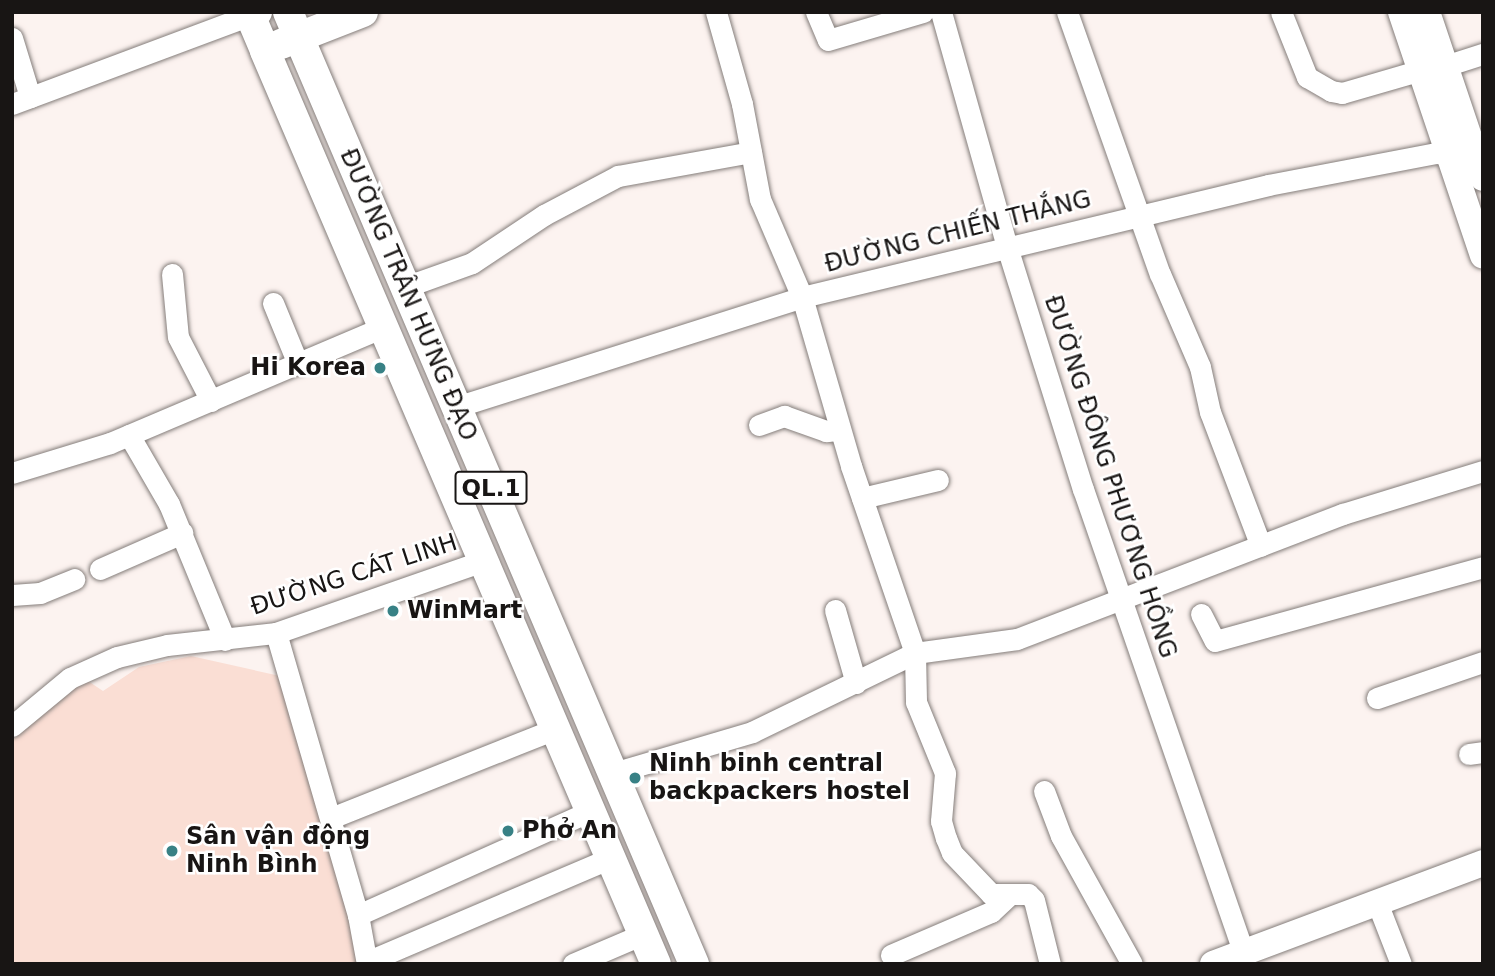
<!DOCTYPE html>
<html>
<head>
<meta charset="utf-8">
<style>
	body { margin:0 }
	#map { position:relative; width:1495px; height:976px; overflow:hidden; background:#fcf3f0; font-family:"DejaVu Sans",sans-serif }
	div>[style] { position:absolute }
	.green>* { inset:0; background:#faded4 }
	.roads { filter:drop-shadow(0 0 2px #847d7a) drop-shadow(0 0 2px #847d7a) }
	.minor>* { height:21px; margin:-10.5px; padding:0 10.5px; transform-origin:10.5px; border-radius:10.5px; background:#fff }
	.major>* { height:26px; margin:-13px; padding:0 13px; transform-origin:13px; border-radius:13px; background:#fff }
	.highway>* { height:30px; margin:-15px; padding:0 15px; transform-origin:15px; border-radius:15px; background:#fff }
	.dots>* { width:19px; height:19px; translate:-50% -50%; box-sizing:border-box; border:4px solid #fff; border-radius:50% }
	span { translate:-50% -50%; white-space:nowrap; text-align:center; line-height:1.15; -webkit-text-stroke:5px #fff; paint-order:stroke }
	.shield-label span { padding:2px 5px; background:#fff; border:2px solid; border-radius:5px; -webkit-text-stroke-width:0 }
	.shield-label { font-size:23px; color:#181514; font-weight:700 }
	.street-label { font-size:24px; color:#181514 }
	.poi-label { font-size:24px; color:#181514; font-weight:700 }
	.right { translate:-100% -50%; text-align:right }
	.left { translate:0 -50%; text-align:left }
	.frame { position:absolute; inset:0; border:14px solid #181514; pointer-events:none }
</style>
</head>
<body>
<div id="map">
	<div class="green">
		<div style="clip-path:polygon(191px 656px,280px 676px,365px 962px,12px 964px,12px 741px,82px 677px,103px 691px,139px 667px)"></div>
	</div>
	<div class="roads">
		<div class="minor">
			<div style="left:716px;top:12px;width:96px;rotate:74.2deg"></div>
			<div style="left:742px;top:104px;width:97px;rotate:79.3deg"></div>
			<div style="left:760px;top:199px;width:107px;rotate:66.8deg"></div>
			<div style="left:802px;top:297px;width:176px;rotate:73.8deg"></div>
			<div style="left:851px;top:466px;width:198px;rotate:71.1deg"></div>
			<div style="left:915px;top:653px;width:49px;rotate:88.8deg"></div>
			<div style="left:916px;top:702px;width:77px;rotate:67.8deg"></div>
			<div style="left:945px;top:773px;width:48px;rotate:94.8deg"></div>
			<div style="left:941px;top:821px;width:18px;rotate:74deg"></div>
			<div style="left:946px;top:838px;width:16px;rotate:68deg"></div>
			<div style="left:952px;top:853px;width:57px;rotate:46.4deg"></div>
			<div style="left:991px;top:894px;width:37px"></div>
			<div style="left:1028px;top:894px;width:8px;rotate:45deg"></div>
			<div style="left:1034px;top:900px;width:66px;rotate:76deg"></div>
			<div style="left:816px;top:12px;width:30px;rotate:67deg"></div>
			<div style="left:828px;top:40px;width:99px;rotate:-16.4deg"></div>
			<div style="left:941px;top:12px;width:244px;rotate:74.3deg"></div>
			<div style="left:1007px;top:247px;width:254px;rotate:72.6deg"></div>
			<div style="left:1083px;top:489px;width:491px;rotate:70.9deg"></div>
			<div style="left:1067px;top:12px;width:278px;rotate:70.5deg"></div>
			<div style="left:1160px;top:274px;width:101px;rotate:66.7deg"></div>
			<div style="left:1200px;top:367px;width:46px;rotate:77.5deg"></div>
			<div style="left:1210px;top:412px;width:143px;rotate:69.2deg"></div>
			<div style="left:1281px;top:12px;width:70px;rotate:68.2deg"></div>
			<div style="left:1307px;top:77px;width:28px;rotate:30deg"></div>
			<div style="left:1331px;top:91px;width:11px;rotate:10deg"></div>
			<div style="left:1342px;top:93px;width:82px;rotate:-16.2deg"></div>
			<div style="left:12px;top:38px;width:62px;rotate:73deg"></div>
			<div style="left:1445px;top:66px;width:40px;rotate:-18deg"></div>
			<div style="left:12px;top:104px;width:254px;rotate:-20.5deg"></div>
			<div style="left:172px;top:274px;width:63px;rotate:84.6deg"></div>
			<div style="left:178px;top:337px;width:72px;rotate:62.7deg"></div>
			<div style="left:405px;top:287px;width:71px;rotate:-19.7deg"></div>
			<div style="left:472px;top:263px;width:87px;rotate:-33.7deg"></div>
			<div style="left:544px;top:215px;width:84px;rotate:-27.8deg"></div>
			<div style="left:618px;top:176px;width:135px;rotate:-10.2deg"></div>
			<div style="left:273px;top:303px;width:66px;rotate:67.7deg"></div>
			<div style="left:456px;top:407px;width:363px;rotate:-17.6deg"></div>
			<div style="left:802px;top:297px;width:479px;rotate:-13.5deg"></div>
			<div style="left:1268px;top:185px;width:171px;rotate:-10.8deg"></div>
			<div style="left:1436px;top:153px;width:27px;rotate:4deg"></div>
			<div style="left:759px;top:425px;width:27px;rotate:-20deg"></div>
			<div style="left:784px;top:416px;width:45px;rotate:19.7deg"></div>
			<div style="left:826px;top:431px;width:14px;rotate:-4deg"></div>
			<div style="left:129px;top:435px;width:80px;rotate:59.9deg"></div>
			<div style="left:169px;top:504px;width:147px;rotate:67.6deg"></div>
			<div style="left:12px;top:473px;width:102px;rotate:-17deg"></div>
			<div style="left:110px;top:443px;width:297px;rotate:-23deg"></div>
			<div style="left:862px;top:498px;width:78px;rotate:-13.3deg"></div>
			<div style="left:100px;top:569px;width:90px;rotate:-23.7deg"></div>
			<div style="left:12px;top:595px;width:28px;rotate:-4deg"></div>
			<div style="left:40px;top:593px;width:37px;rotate:-22deg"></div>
			<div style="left:835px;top:610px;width:76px;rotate:74deg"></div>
			<div style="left:1201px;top:614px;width:30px;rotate:63deg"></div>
			<div style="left:1215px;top:641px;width:278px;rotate:-15.4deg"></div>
			<div style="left:276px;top:633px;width:294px;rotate:73.8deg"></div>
			<div style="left:358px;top:915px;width:50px;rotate:79.6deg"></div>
			<div style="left:1377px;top:698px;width:112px;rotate:-18.8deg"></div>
			<div style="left:12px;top:726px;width:75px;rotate:-39.6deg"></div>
			<div style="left:70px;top:678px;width:51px;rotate:-24.1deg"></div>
			<div style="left:117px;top:657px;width:51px;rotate:-13.5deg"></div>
			<div style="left:167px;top:645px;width:110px;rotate:-6.3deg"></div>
			<div style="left:276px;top:633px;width:219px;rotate:-19.2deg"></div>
			<div style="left:1469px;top:754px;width:14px;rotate:-8deg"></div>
			<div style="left:613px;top:773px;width:145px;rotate:-16.4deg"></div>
			<div style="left:752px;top:732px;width:181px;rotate:-25.9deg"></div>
			<div style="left:915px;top:653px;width:103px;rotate:-7.8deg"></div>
			<div style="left:1017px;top:639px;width:349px;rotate:-21deg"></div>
			<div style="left:1343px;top:514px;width:146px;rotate:-17.1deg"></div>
			<div style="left:1044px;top:791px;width:48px;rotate:69.3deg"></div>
			<div style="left:1061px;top:836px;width:146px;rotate:61deg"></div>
			<div style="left:331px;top:818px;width:241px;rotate:-21.7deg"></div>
			<div style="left:1378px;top:905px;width:63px;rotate:68.7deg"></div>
			<div style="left:358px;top:915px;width:254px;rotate:-24.1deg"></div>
			<div style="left:891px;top:955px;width:109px;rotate:-23.3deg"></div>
			<div style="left:991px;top:912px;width:23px;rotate:-43deg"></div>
			<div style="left:369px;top:961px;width:263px;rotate:-23.1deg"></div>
			<div style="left:573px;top:964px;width:76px;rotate:-23.2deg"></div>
		</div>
		<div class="major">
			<div style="left:1401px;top:12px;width:257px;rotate:71.4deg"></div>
			<div style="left:1427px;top:12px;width:175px;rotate:71.4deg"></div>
			<div style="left:1213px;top:964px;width:288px;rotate:-20.5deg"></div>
		</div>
		<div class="highway">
			<div style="left:257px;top:12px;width:8px;rotate:157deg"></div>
			<div style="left:250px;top:15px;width:39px;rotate:67deg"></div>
			<div style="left:265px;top:51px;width:993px;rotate:66.82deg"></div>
			<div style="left:288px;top:12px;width:1035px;rotate:66.9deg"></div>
			<div style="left:281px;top:44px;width:88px;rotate:-21.3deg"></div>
		</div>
	</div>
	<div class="dots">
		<div style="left:380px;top:368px;background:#388185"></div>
		<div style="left:393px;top:611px;background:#388185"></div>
		<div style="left:635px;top:778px;background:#388185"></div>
		<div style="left:508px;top:831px;background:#388185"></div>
		<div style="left:172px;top:851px;background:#388185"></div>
	</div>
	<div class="shield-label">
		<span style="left:491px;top:488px">QL.1</span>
	</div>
	<div class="street-label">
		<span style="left:958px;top:232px;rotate:-14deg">ĐƯỜNG CHIẾN THẮNG</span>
		<span style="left:408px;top:295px;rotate:67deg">ĐƯỜNG TRÂN HƯNG ĐẠO</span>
		<span style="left:1110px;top:477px;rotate:72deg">ĐƯỜNG ĐÔNG PHƯƠNG HỒNG</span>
		<span style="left:354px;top:575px;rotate:-18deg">ĐƯỜNG CÁT LINH</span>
	</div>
	<div class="poi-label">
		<span class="right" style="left:366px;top:368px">Hi Korea</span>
		<span class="left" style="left:407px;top:611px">WinMart</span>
		<span class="left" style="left:649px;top:778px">Ninh binh central<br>backpackers hostel</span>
		<span class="left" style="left:522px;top:831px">Phở An</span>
		<span class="left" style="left:186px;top:851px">Sân vận động<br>Ninh Bình</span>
	</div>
	<div class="frame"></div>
</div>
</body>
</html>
